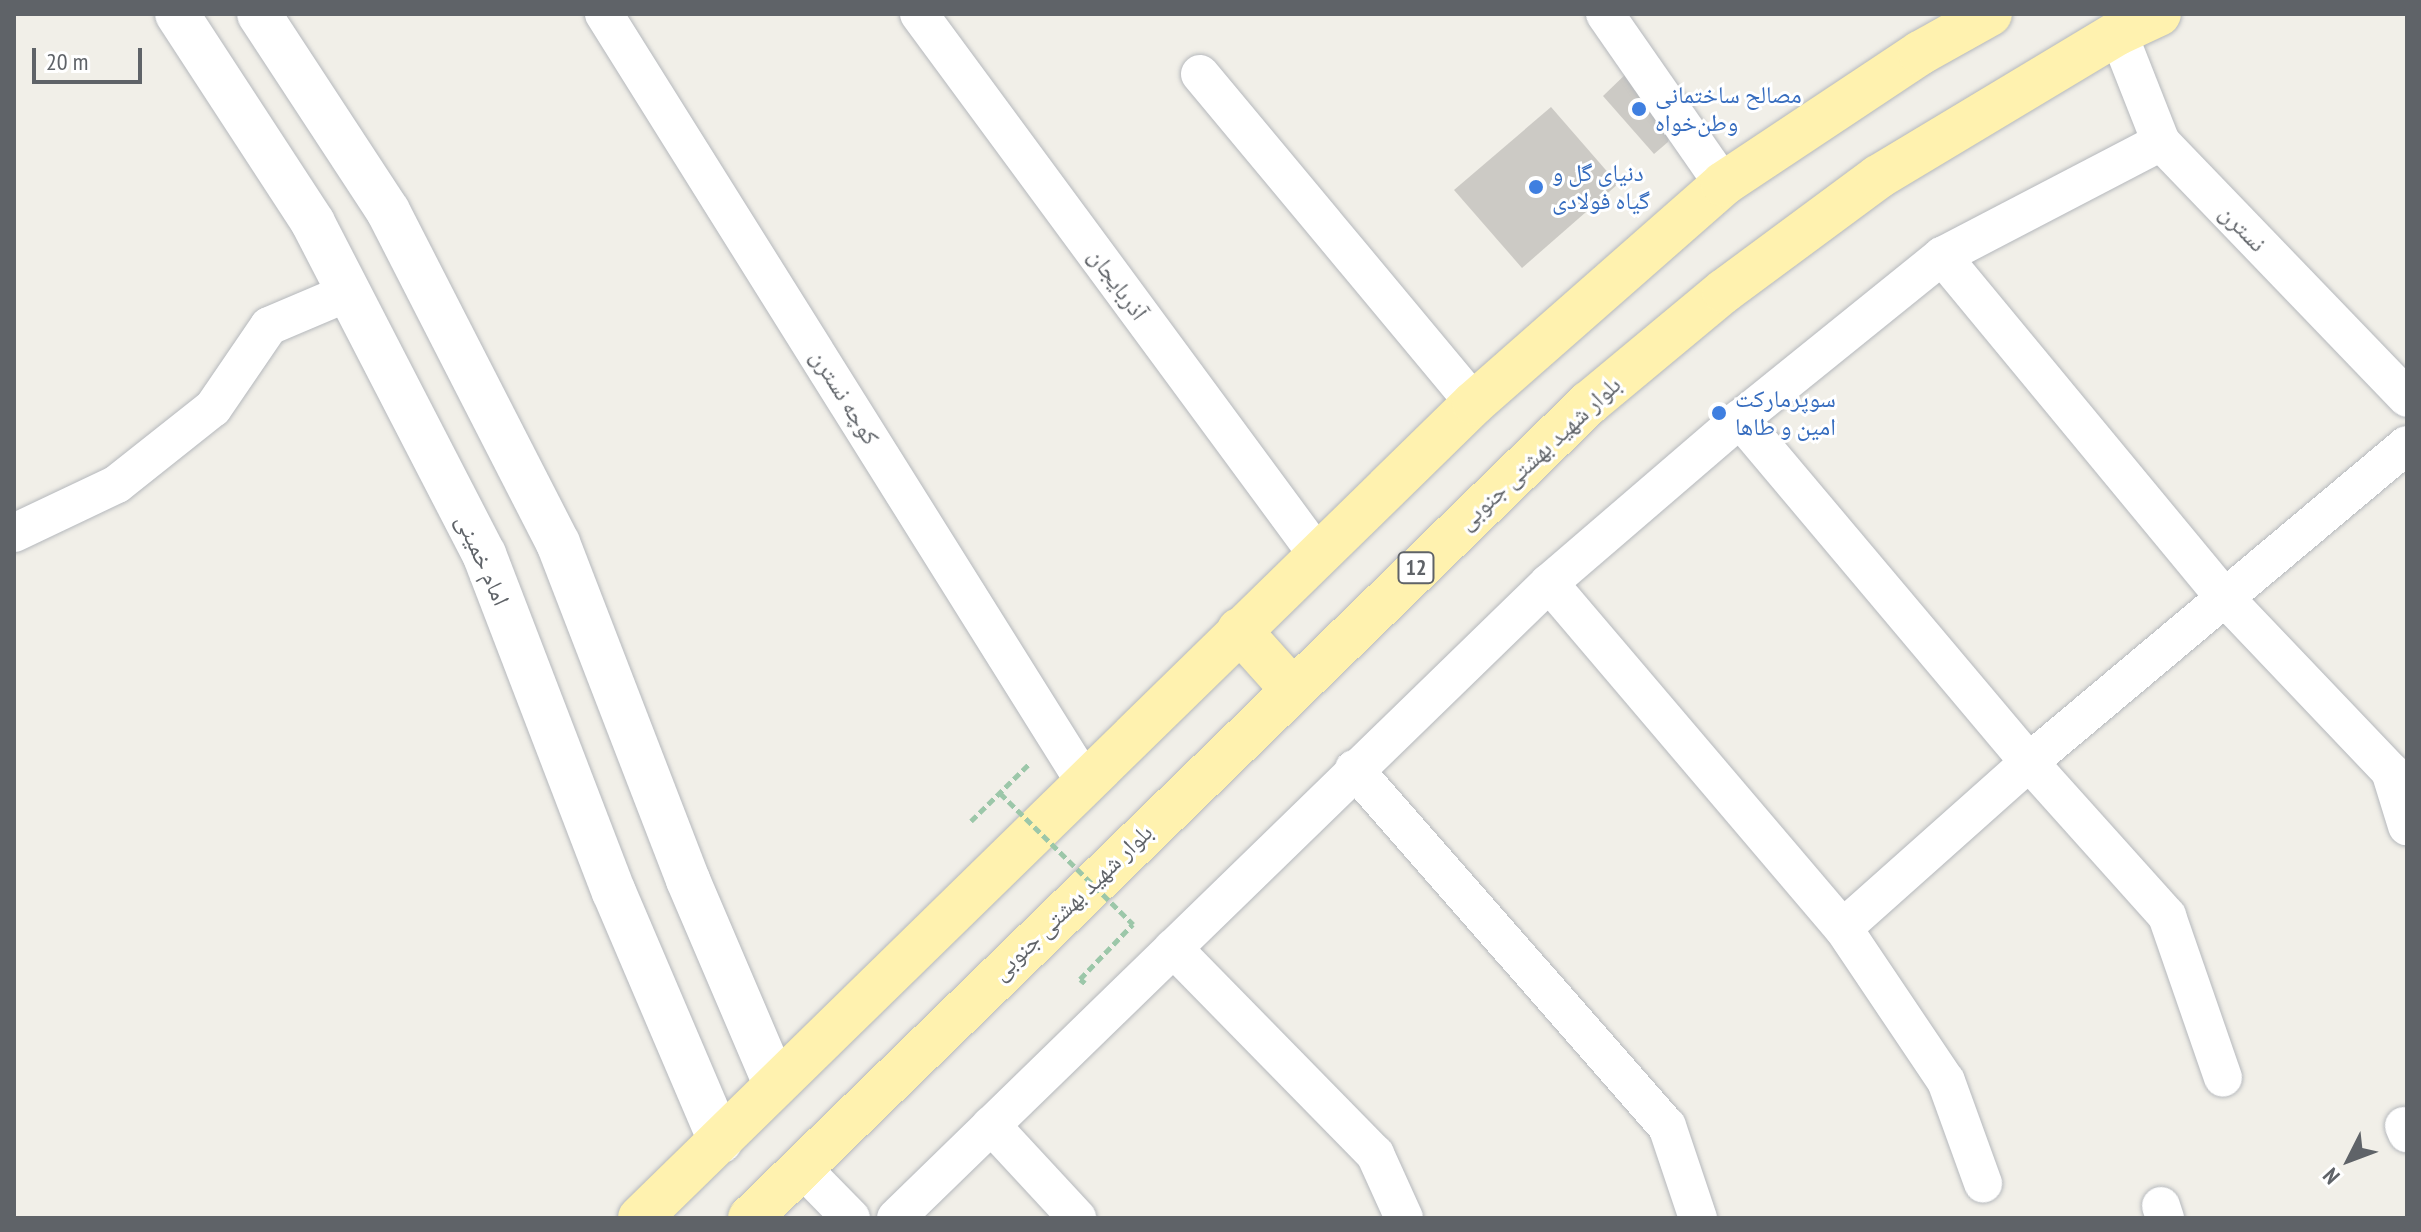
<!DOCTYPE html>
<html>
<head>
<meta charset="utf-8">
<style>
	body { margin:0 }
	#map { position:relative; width:2421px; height:1232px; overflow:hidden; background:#f1efe8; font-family:"PT Sans Narrow","Noto Naskh Arabic",sans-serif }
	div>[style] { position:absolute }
	.building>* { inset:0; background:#cccac5 }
	.path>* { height:5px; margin-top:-2.5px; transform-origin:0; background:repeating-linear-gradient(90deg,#9cc7a9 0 8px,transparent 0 12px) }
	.roads { filter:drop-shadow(0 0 2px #b5b8bc) drop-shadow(0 0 2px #b5b8bc) }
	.minor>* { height:38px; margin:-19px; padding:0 19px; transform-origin:19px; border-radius:19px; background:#fff }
	.tertiary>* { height:44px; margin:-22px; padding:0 22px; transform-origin:22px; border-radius:22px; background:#fff }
	.primary>* { height:44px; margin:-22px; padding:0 22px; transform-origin:22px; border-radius:22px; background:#fff2af }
	.path-bridge>* { height:5px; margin-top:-2.5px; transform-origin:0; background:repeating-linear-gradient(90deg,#9cc7a9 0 8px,transparent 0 12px) }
	.dots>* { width:22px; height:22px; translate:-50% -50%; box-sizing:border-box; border:4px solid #fff; border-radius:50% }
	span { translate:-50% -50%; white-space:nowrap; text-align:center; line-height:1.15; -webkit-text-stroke:6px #fff; paint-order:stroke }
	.shield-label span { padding:2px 6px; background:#fff; border:2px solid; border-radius:6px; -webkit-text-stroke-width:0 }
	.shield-label { font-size:22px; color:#5f6368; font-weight:700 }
	.shop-label { font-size:24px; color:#366cbe }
	.left { translate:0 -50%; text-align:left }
	.street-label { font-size:24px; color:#5f6368 }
	.frame { position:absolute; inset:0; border:16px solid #5f6368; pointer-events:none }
	.north { position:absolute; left:2309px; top:1120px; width:80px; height:80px; -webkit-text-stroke:6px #fff; paint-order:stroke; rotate:228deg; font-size:22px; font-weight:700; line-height:32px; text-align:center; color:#5f6368 }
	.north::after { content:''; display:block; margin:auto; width:28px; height:36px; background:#5f6368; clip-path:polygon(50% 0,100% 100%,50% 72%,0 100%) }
	.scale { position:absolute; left:32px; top:48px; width:110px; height:36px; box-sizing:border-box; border:4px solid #5f6368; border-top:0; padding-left:10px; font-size:24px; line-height:28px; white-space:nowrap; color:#5f6368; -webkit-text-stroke:6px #fff; paint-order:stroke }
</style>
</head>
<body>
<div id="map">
	<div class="building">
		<div style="clip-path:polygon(1632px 68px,1674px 121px,1668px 142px,1654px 154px,1603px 96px)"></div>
		<div style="clip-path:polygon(1551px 107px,1618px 184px,1522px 268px,1454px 190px)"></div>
	</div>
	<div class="path">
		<div style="left:971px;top:821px;width:83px;rotate:-44.5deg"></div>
		<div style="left:1085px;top:983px;width:6px;rotate:-141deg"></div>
		<div style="left:1080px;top:979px;width:76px;rotate:-46.1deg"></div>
	</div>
	<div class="roads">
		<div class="minor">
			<div style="left:604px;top:14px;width:905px;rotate:57.96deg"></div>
			<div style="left:919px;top:14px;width:671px;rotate:53.61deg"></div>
			<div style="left:1605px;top:14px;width:207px;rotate:55.2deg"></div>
			<div style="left:2118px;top:33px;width:117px;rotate:68.5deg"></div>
			<div style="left:2161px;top:142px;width:355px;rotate:46.1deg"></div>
			<div style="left:1200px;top:74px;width:428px;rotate:50.2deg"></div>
			<div style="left:1942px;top:256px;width:445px;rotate:50.4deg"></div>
			<div style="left:2226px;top:599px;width:238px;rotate:46.4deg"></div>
			<div style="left:2390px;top:771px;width:58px;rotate:72.8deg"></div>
			<div style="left:1740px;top:419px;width:449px;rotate:49.9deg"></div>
			<div style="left:2029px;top:762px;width:207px;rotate:48.1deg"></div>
			<div style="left:2167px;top:916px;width:171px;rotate:70.9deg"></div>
			<div style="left:14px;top:533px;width:114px;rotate:-25.4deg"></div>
			<div style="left:117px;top:484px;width:122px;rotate:-38.4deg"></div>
			<div style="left:213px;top:408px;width:99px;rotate:-55.7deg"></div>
			<div style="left:269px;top:326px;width:87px;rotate:-23deg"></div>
			<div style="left:1549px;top:583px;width:453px;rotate:49.6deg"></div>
			<div style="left:1843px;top:928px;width:184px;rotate:56.1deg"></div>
			<div style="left:1946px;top:1081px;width:109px;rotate:70.1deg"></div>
			<div style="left:1354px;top:769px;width:475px;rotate:48.8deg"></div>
			<div style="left:1667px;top:1126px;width:97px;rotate:71.4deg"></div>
			<div style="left:1843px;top:928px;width:249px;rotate:-41.7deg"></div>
			<div style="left:2029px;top:762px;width:493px;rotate:-40deg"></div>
			<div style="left:1173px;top:948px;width:289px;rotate:45.6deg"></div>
			<div style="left:1375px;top:1154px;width:70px;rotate:65.6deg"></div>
			<div style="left:991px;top:1125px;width:127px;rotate:47.2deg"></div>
			<div style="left:2404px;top:1126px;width:8px;rotate:67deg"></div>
			<div style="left:802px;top:1168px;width:70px;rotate:45.6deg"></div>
			<div style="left:2161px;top:1206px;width:13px;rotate:72deg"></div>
			<div style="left:896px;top:1218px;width:911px;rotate:-44.2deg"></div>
			<div style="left:1549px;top:583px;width:252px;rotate:-40.7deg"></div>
			<div style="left:1740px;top:419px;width:260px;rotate:-38.9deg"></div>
			<div style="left:1942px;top:256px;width:247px;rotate:-27.5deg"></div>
		</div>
		<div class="tertiary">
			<div style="left:177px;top:14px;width:249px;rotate:56.9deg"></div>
			<div style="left:313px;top:223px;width:373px;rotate:62.7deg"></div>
			<div style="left:484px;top:554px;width:362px;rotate:69deg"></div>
			<div style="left:614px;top:892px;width:271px;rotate:66.9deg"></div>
			<div style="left:259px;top:14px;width:235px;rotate:56.8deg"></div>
			<div style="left:388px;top:211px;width:373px;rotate:62.9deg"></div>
			<div style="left:558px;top:543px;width:361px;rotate:68.9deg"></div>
			<div style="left:688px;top:880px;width:222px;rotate:66.9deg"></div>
		</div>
		<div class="primary">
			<div style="left:1239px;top:630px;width:79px;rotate:48.1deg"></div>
			<div style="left:640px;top:1218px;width:1166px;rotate:-44.34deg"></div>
			<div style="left:1474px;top:403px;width:332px;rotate:-41.3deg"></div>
			<div style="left:1723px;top:184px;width:237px;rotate:-33.6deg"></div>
			<div style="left:1920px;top:53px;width:80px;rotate:-29.1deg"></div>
			<div style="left:750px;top:1218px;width:1170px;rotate:-44.17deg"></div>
			<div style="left:1589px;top:403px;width:175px;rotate:-39.7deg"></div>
			<div style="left:1724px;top:291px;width:192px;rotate:-36.5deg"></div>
			<div style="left:1878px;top:177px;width:280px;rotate:-31deg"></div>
			<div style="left:2118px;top:33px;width:45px;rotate:-24.9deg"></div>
		</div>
	</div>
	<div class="path-bridge">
		<div style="left:1000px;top:793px;width:187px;rotate:44.6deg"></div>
	</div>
	<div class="dots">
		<div style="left:1639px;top:109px;background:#3f7fe0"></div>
		<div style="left:1536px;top:187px;background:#3f7fe0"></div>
		<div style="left:1719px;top:413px;background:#3f7fe0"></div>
	</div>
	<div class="shield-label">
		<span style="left:1416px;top:568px">12</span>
	</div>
	<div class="shop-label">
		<span class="left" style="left:1655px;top:109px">مصالح ساختمانی<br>وطن‌خواه</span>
		<span class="left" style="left:1552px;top:187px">دنیای گل و<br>گیاه فولادی</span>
		<span class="left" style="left:1735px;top:413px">سوپرمارکت<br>امین و طاها</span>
	</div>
	<div class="street-label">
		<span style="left:2243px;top:228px;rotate:46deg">نسترن</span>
		<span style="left:1118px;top:284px;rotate:54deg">آذربایجان</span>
		<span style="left:845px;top:397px;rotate:58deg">کوچه نسترن</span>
		<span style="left:1539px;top:453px;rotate:-43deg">بلوار شهید بهشتی جنوبی</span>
		<span style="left:483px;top:560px;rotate:66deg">امام خمینی</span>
		<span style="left:1072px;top:902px;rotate:-44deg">بلوار شهید بهشتی جنوبی</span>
	</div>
	<div class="frame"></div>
	<div class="north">N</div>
	<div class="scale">20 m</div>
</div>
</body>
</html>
